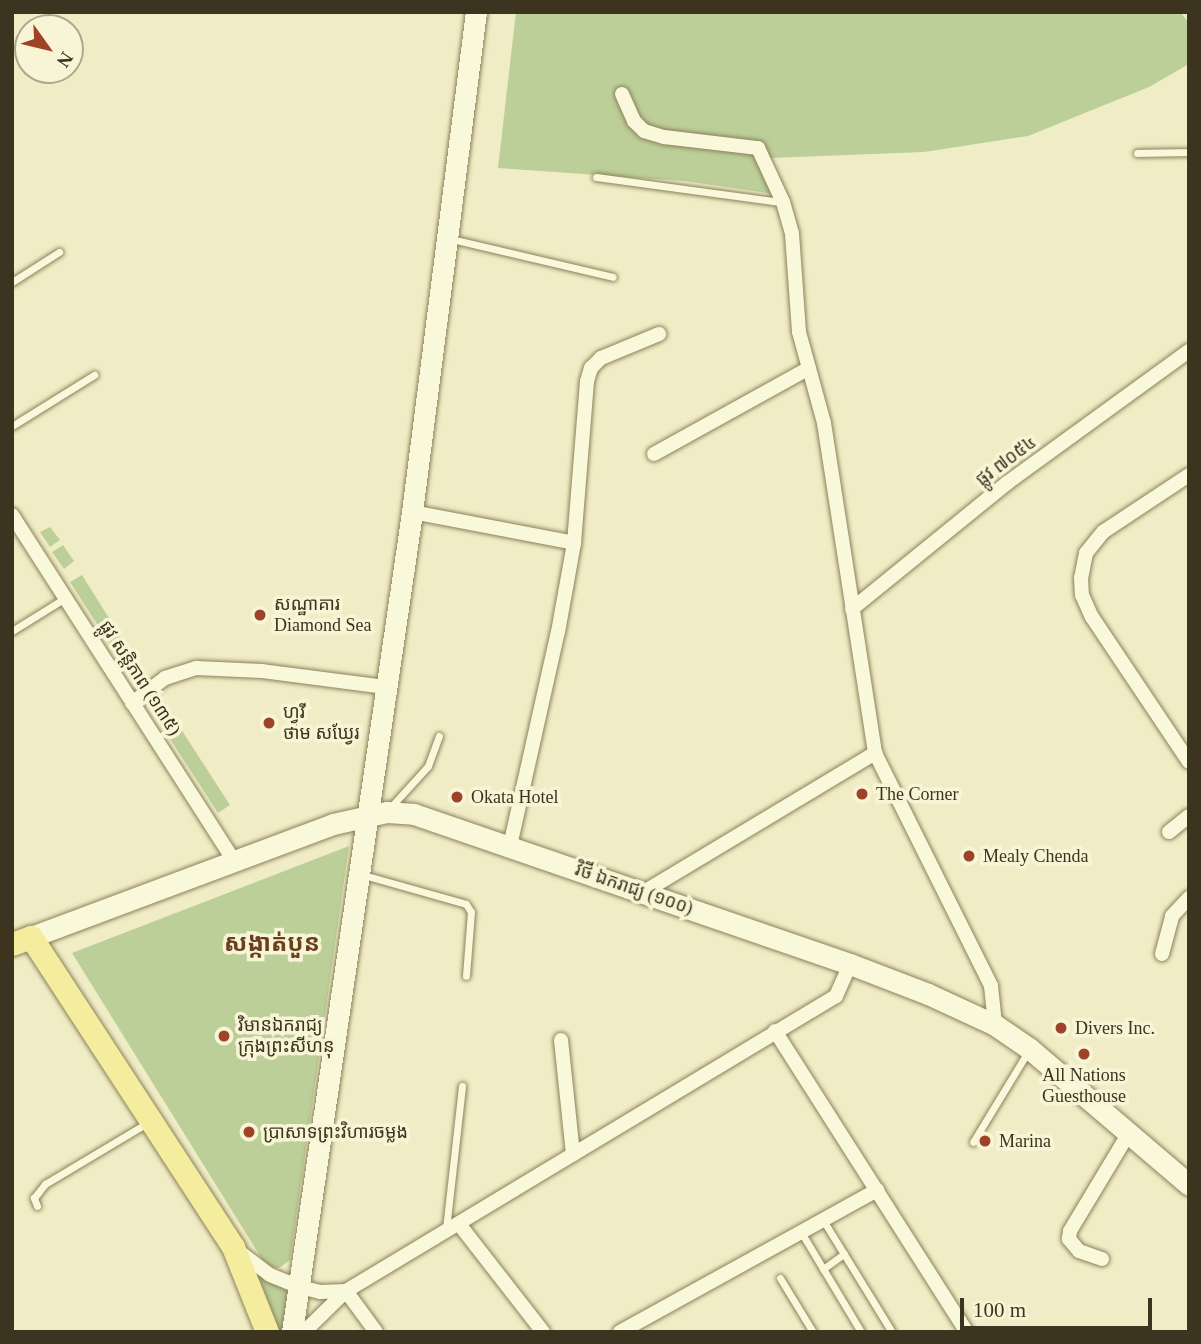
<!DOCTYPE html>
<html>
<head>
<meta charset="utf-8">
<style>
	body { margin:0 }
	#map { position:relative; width:1201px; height:1344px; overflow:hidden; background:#f0edc6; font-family:"Times New Roman","Noto Sans Khmer",serif }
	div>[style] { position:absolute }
	.green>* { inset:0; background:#bccf99 }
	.roads { filter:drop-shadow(0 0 2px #8c815a) drop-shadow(0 0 2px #8c815a) }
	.lane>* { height:7px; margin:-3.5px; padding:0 3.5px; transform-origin:3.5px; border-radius:3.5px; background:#faf8da }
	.street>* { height:14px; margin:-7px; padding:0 7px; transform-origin:7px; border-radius:7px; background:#faf8da }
	.secondary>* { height:21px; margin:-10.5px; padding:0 10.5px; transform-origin:10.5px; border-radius:10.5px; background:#faf8da }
	.primary>* { height:23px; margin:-11.5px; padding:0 11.5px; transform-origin:11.5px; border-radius:11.5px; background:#f4ed9d }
	.dots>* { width:19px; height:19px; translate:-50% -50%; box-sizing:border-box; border:4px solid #f7f5d6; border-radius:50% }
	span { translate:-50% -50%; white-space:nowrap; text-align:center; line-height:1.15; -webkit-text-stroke:7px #f7f5d6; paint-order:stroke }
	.street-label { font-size:18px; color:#3c341f }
	.poi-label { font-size:18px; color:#3c341f }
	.left { translate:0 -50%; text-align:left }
	.district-label { font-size:24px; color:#6a3f1d; font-weight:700 }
	.frame { position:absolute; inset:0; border:14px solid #3c341f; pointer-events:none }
	.north { position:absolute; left:14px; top:14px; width:70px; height:70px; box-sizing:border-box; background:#f7f5d6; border:2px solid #aca88d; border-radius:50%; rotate:124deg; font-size:19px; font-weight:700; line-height:28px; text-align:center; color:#3c341f }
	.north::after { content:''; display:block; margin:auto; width:24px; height:32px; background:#9e4328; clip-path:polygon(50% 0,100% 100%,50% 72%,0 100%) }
	.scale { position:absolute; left:960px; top:1298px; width:192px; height:32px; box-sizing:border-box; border:4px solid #3c341f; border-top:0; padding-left:9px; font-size:21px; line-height:24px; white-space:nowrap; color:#3c341f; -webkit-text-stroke:5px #f7f5d6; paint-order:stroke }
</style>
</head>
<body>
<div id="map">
	<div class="green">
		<div style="clip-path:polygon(516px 12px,1180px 12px,1189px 23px,1189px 64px,1149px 87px,1028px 136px,924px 152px,771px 158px,781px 195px,684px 181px,498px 168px)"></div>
		<div style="clip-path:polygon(50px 527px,60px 540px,50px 547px,40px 532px)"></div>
		<div style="clip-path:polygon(63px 545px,74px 561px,64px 569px,52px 552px)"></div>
		<div style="clip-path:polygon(82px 575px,151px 685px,141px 692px,70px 582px)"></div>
		<div style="clip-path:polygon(164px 703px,230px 805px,218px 813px,152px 711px)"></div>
		<div style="clip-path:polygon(349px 846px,290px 1260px,279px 1268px,272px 1267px,265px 1264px,72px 953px)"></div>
		<div style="clip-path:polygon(258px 1275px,291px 1293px,285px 1332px,280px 1332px)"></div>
	</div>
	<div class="roads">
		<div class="lane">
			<div style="left:1137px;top:153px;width:52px;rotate:-1.1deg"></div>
			<div style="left:596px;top:177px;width:188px;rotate:7.7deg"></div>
			<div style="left:451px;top:239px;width:166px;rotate:13.2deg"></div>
			<div style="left:12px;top:282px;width:56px;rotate:-32.6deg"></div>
			<div style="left:12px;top:426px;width:97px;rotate:-31.9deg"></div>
			<div style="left:12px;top:631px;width:62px;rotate:-31.9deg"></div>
			<div style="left:389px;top:809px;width:58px;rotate:-47.8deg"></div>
			<div style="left:428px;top:766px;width:32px;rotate:-70deg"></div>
			<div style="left:360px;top:874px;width:110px;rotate:15.8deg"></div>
			<div style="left:466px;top:904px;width:9px;rotate:58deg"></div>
			<div style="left:471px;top:912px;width:64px;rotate:94.5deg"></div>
			<div style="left:973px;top:1142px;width:108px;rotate:-58.7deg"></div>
			<div style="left:37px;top:1206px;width:9px;rotate:-111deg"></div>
			<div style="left:34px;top:1198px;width:18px;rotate:-52deg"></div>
			<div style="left:45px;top:1184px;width:119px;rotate:-30.9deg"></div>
			<div style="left:823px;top:1220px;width:132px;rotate:58.4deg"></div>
			<div style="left:446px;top:1229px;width:144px;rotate:-83.6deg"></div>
			<div style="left:801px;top:1232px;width:117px;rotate:59deg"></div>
			<div style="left:823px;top:1269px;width:26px;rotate:-36deg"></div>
			<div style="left:780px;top:1278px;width:63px;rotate:58.6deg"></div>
		</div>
		<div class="street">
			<div style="left:622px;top:94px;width:30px;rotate:66deg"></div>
			<div style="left:634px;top:121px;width:14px;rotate:45deg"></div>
			<div style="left:644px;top:131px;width:21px;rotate:17deg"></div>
			<div style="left:664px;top:137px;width:95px;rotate:6.7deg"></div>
			<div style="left:758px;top:148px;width:60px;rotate:65.2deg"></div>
			<div style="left:783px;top:202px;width:33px;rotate:74deg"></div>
			<div style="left:792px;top:234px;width:98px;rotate:85.9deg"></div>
			<div style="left:799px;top:332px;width:94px;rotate:74.6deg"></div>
			<div style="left:824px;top:423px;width:334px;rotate:81.2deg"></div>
			<div style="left:875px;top:753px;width:260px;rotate:63.5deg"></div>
			<div style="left:991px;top:986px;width:39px;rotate:84deg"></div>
			<div style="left:654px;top:454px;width:177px;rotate:-29deg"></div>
			<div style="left:1189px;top:475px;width:103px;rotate:146.5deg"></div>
			<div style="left:1103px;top:532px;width:27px;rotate:129deg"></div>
			<div style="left:1086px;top:553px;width:25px;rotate:101deg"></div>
			<div style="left:1081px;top:578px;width:17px;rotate:87deg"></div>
			<div style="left:1082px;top:595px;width:24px;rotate:66deg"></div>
			<div style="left:1092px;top:617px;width:174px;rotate:56.2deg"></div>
			<div style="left:412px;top:512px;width:165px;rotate:10.8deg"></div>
			<div style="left:12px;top:515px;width:412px;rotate:57.3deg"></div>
			<div style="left:852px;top:609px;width:200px;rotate:-39.1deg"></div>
			<div style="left:1007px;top:483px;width:225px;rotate:-36deg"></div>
			<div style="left:132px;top:703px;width:41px;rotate:-37.1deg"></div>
			<div style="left:165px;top:678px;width:33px;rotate:-18deg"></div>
			<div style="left:196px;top:668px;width:66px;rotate:2.6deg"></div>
			<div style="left:262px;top:671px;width:125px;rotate:7.4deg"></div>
			<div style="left:1169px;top:832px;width:26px;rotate:-39deg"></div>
			<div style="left:510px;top:846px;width:219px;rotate:-77.4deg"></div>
			<div style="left:558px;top:632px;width:90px;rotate:-79.8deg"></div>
			<div style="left:574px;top:543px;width:163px;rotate:-85.4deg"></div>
			<div style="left:587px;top:381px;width:14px;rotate:-73deg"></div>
			<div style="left:591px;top:368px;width:14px;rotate:-45deg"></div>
			<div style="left:601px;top:358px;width:63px;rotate:-22.5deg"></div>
			<div style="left:644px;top:892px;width:270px;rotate:-31deg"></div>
			<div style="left:1162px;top:954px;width:39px;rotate:-75deg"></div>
			<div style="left:1172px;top:916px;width:25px;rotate:-47deg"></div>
			<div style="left:775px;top:1031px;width:357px;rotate:57.5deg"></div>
			<div style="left:561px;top:1040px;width:115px;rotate:84deg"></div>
			<div style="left:459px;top:1224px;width:137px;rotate:52.1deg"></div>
			<div style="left:237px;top:1250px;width:41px;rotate:37.1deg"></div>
			<div style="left:270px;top:1275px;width:32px;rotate:22deg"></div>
			<div style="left:300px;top:1287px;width:21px;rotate:14deg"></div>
			<div style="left:320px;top:1292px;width:26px;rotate:-2deg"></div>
			<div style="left:346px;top:1291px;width:51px;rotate:53.8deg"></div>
			<div style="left:1102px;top:1259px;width:24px;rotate:-161deg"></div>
			<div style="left:1079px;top:1251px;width:16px;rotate:-130deg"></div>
			<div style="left:1069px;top:1239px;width:8px;rotate:-83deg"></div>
			<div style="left:1070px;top:1231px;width:114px;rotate:-59deg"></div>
			<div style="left:304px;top:1332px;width:59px;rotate:-44.3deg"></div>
			<div style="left:346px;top:1291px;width:572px;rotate:-31.05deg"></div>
			<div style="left:836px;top:996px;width:35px;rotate:-66deg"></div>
			<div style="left:620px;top:1332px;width:294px;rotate:-28.9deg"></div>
		</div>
		<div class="secondary">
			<div style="left:31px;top:937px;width:322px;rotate:-20.5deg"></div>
			<div style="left:333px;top:824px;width:55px;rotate:-12.5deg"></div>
			<div style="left:387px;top:812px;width:27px;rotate:4deg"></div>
			<div style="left:414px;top:814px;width:461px;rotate:19deg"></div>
			<div style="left:850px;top:964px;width:84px;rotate:21deg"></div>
			<div style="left:928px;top:994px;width:74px;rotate:24.8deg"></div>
			<div style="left:995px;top:1025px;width:42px;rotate:34.4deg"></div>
			<div style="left:1030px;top:1049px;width:209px;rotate:40.5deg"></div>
			<div style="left:292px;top:1332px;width:829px;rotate:-81.67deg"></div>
			<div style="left:412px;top:512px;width:504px;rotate:-82.71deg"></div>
		</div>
		<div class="primary">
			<div style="left:12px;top:944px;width:20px;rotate:-20deg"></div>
			<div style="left:31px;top:937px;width:370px;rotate:56.9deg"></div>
			<div style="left:233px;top:1247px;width:92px;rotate:68.2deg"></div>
		</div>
	</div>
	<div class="dots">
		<div style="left:260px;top:615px;background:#9e4328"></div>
		<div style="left:269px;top:723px;background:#9e4328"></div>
		<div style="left:862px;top:794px;background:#9e4328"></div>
		<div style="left:457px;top:797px;background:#9e4328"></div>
		<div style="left:969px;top:856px;background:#9e4328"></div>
		<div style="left:1061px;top:1028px;background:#9e4328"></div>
		<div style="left:224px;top:1036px;background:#9e4328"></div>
		<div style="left:1084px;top:1054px;background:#9e4328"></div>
		<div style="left:249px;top:1132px;background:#9e4328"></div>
		<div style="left:985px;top:1141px;background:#9e4328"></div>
	</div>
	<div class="street-label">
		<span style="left:1006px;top:461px;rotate:-37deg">ផ្លូវ ៧០៥៤</span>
		<span style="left:140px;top:678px;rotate:57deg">ផ្លូវ សន្តិភាព (១៣៥)</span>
		<span style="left:634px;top:889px;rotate:19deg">វិថី ឯករាជ្យ (១០០)</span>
	</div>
	<div class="poi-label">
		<span class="left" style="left:274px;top:615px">សណ្ឋាគារ<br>Diamond Sea</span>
		<span class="left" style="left:283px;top:723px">ហ្វូរី<br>ថាម សឃ្វែរ</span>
		<span class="left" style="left:876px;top:794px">The Corner</span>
		<span class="left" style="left:471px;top:797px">Okata Hotel</span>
		<span class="left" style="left:983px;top:856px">Mealy Chenda</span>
		<span class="left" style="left:238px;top:1036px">វិមានឯករាជ្យ<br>ក្រុងព្រះសីហនុ</span>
		<span class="left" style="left:1075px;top:1028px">Divers Inc.</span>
		<span style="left:1084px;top:1086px">All Nations<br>Guesthouse</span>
		<span class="left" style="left:263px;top:1132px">ប្រាសាទព្រះវិហារចម្លង</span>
		<span class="left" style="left:999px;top:1141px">Marina</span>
	</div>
	<div class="district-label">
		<span style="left:272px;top:944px">សង្កាត់បួន</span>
	</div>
	<div class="frame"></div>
	<div class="north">N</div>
	<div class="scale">100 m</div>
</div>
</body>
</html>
